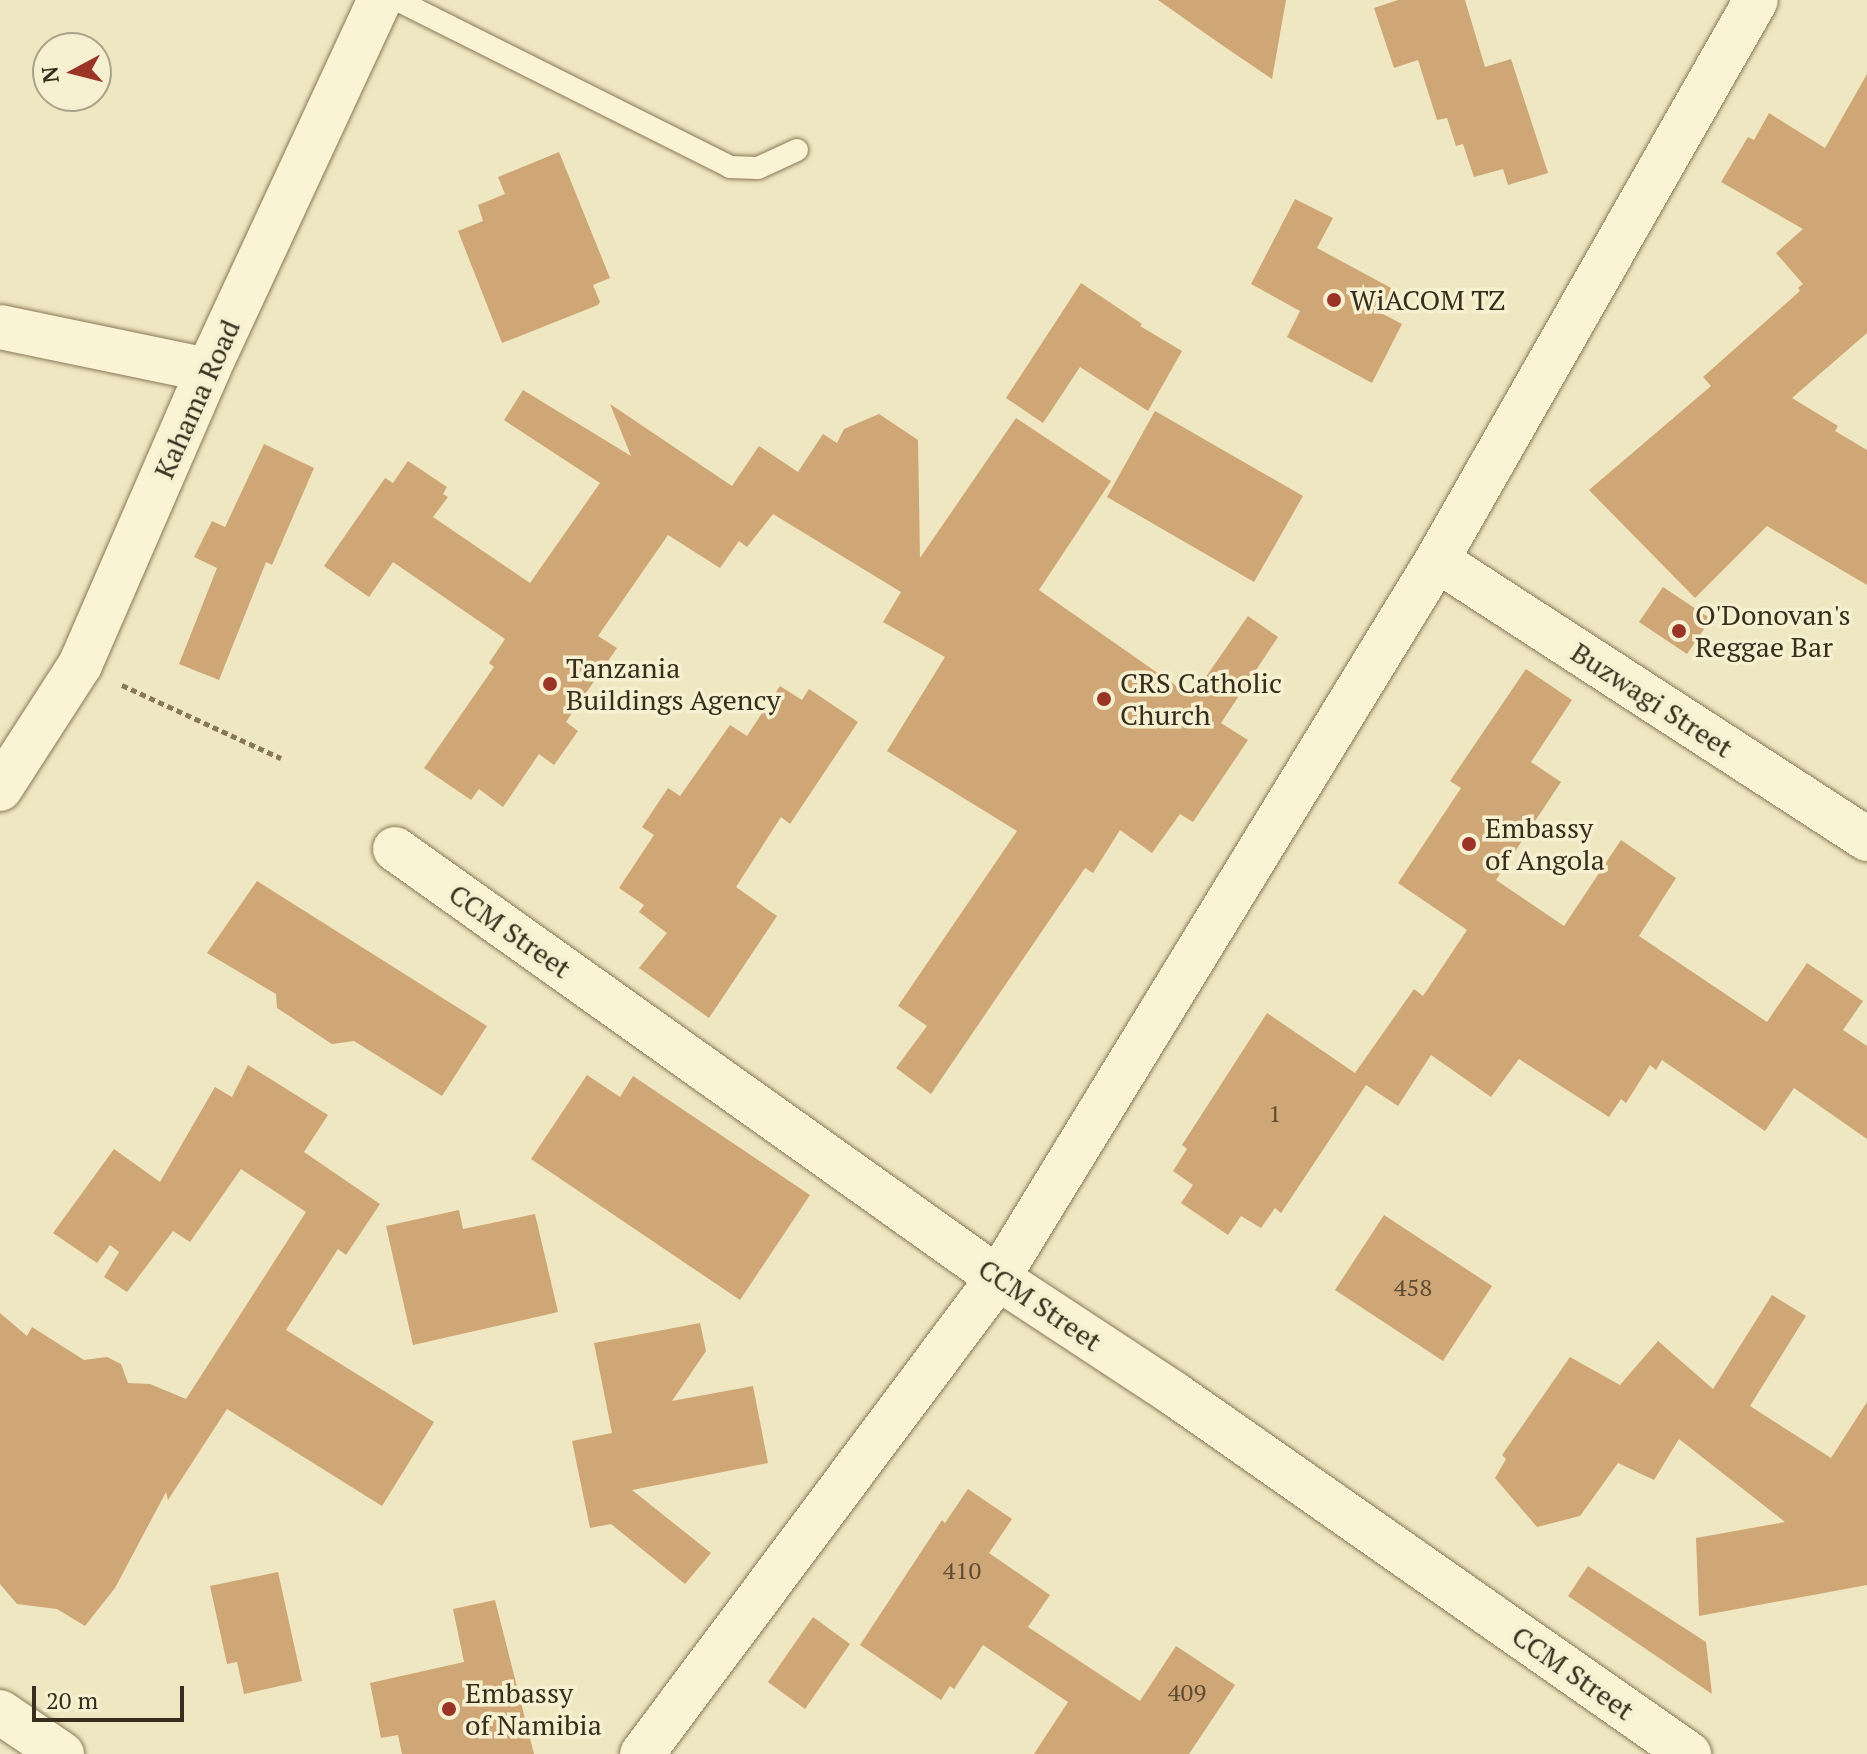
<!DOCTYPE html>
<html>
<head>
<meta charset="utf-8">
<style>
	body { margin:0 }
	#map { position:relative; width:1867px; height:1754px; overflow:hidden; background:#efe7c1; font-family:"PT Serif",serif }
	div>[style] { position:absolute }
	.building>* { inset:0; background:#cfa675 }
	.path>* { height:5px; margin-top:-2.5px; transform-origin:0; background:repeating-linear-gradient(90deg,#897858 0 6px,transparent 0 10px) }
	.roads { filter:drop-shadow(0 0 2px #897858) drop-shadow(0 0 2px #897858) }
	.service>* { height:22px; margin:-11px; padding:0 11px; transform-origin:11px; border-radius:11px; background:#faf3d4 }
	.minor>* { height:44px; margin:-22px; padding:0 22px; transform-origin:22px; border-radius:22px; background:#faf3d4 }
	.dots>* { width:22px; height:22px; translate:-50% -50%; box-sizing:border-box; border:4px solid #f6f0d1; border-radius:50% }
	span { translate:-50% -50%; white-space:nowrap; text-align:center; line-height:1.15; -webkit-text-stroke:7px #f6f0d1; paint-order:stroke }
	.number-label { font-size:24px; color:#5e4c33 }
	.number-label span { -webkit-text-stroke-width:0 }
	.poi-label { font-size:28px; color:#392e1d }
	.left { translate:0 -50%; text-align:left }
	.street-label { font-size:28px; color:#392e1d }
	.north { position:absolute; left:32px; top:32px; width:80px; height:80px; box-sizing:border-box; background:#f6f0d1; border:2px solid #aaa289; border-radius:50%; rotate:263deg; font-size:22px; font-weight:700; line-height:32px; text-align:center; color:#392e1d }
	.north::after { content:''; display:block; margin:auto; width:28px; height:36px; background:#9a3426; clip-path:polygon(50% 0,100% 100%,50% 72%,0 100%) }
	.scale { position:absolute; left:32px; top:1686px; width:152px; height:36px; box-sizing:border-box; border:4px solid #392e1d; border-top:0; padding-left:10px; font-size:24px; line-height:28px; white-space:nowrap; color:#392e1d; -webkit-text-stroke:6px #f6f0d1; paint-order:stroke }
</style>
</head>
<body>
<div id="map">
	<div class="building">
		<div style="clip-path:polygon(1158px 0,1286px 0,1272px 79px,1219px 43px)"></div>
		<div style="clip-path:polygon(1398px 0,1465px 0,1485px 67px,1511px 59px,1548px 173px,1508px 185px,1503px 169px,1474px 177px,1463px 144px,1456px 146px,1447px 118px,1437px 120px,1418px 60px,1394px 68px,1374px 8px)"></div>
		<div style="clip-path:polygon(1867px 74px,1867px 333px,1792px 398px,1838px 426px,1835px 431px,1867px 450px,1867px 585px,1767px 526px,1695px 598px,1589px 490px,1711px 386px,1703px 377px,1800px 291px,1798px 288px,1803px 284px,1776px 253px,1803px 229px,1721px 182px,1748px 137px,1754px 140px,1769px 113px,1825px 148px)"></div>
		<div style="clip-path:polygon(559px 152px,610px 278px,593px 285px,600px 302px,598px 305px,502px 343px,458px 231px,483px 221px,478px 205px,505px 194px,498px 177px)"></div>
		<div style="clip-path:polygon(1295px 199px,1333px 218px,1317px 248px,1393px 289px,1381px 313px,1402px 324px,1372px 383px,1287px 337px,1300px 311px,1251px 284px)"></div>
		<div style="clip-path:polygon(1081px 283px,1142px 324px,1140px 326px,1182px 351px,1148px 411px,1080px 367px,1043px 423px,1006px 398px)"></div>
		<div style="clip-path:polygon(523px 390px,631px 456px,610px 404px,732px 486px,759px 446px,798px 472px,823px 434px,837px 443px,844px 429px,879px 414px,918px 440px,920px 558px,1016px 418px,1111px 481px,1039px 590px,1192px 697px,1248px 616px,1278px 637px,1221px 723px,1248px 740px,1193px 822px,1180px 814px,1152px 853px,1120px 830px,1093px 873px,1085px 868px,931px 1094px,896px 1068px,927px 1026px,898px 1006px,1017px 831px,887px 751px,945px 657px,883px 622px,901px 592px,773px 514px,747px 547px,739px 541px,720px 568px,668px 535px,598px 636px,617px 648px,566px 722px,578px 731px,554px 765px,539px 754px,503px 807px,479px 789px,471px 800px,424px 768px,494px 667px,489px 663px,505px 639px,393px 562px,369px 597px,324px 566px,385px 478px,393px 483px,408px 461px,447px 487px,443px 494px,448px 497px,433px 517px,530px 583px,600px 483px,504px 420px)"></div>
		<div style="clip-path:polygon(1155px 411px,1303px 496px,1254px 582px,1107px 497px)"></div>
		<div style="clip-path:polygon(264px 444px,314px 468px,272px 565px,266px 562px,219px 680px,179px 664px,217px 568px,194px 557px,212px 521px,225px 527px)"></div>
		<div style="clip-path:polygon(1663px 587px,1711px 619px,1687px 654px,1639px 622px)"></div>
		<div style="clip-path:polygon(1526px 669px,1572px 700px,1531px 762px,1561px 782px,1496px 880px,1564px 926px,1621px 840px,1676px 878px,1639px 936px,1767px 1022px,1807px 963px,1863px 1001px,1843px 1030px,1867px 1046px,1867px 1139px,1794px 1088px,1765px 1131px,1662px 1060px,1656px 1070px,1650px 1065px,1626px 1103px,1621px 1099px,1609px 1117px,1519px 1059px,1491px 1097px,1431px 1055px,1398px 1106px,1366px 1085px,1281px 1213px,1275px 1208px,1261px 1228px,1241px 1216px,1228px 1235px,1181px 1203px,1193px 1185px,1173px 1171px,1187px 1149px,1182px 1145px,1267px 1013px,1355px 1073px,1414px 989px,1423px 996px,1467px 930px,1398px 883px,1461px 788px,1450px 781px)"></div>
		<div style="clip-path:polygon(780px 686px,802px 700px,809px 689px,858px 722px,790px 824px,781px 817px,736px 887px,777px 916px,709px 1018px,639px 968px,667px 933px,639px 912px,644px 905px,619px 888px,654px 835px,642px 827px,668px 788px,680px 796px,730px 725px,747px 736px)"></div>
		<div style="clip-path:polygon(257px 881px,487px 1026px,442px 1096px,354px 1041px,332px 1044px,277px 1008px,276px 994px,207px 953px)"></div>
		<div style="clip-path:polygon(248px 1065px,328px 1115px,304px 1152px,380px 1204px,346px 1255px,338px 1249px,286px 1330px,434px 1422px,382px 1506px,227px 1409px,168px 1500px,166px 1492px,115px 1588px,85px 1626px,57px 1609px,17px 1604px,0 1584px,0 1313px,27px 1336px,32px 1327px,84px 1360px,107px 1357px,121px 1364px,128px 1383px,150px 1384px,186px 1399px,306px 1212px,241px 1169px,190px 1242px,173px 1231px,127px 1292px,104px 1277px,119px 1252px,110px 1245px,97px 1263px,53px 1233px,114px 1149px,160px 1182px,215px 1087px,232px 1097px)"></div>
		<div style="clip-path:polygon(587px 1075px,620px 1097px,633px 1076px,810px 1195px,740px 1300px,531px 1159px)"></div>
		<div style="clip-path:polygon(459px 1210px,463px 1229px,535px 1214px,558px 1312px,413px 1345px,386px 1226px)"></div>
		<div style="clip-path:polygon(1384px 1215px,1492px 1286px,1443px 1361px,1335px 1290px)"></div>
		<div style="clip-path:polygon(1772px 1295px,1806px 1316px,1750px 1406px,1831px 1458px,1867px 1402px,1867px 1585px,1699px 1616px,1696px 1538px,1785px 1522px,1679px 1439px,1654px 1480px,1618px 1463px,1580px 1516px,1537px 1527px,1495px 1478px,1506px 1459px,1502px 1455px,1570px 1357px,1620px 1385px,1658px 1341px,1713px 1389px)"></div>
		<div style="clip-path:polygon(700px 1323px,706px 1351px,672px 1401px,753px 1386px,768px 1463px,632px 1490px,711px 1553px,685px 1584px,611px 1524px,590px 1528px,572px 1441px,612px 1433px,594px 1343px)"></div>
		<div style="clip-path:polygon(968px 1489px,1012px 1519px,989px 1553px,1050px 1595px,1028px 1627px,1140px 1701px,1176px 1646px,1235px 1685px,1189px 1754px,1034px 1754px,1068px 1702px,983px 1645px,954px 1689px,950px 1686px,941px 1700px,860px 1645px,942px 1520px,945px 1523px)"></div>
		<div style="clip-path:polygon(1588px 1566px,1706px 1642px,1712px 1694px,1568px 1596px)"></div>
		<div style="clip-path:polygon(278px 1572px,302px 1681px,244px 1694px,237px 1662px,227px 1664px,210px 1586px)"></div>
		<div style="clip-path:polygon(495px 1600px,534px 1754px,402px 1754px,398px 1735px,381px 1738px,370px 1683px,464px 1662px,453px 1609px)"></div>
		<div style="clip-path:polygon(813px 1617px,850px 1644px,805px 1709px,768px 1682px)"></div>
	</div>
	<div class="path">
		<div style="left:122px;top:685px;width:175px;rotate:24.7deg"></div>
	</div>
	<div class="roads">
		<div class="service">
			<div style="left:397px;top:0;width:373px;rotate:26.6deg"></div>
			<div style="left:730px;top:167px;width:28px;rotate:2deg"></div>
			<div style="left:758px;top:168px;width:43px;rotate:-24.8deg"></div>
		</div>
		<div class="minor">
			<div style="left:0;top:327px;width:212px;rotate:11.7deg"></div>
			<div style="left:1437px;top:560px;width:513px;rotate:32.98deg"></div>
			<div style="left:0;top:789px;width:148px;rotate:-57.2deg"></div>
			<div style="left:80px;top:665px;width:322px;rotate:-66.5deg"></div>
			<div style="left:208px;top:370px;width:408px;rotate:-65.1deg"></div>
			<div style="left:395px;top:849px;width:740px;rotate:35.43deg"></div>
			<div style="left:998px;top:1278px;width:209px;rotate:33.3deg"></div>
			<div style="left:1173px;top:1393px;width:630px;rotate:34.98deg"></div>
			<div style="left:0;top:1712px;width:75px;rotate:34.1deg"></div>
			<div style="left:642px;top:1754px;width:594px;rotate:-53.21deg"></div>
			<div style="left:998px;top:1278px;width:842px;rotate:-58.56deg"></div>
			<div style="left:1437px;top:560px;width:644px;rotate:-60.33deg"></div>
		</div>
	</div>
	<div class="dots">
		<div style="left:1334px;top:300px;background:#9a3426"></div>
		<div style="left:1679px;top:631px;background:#9a3426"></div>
		<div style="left:550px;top:684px;background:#9a3426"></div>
		<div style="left:1104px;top:699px;background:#9a3426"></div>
		<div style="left:1469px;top:844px;background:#9a3426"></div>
		<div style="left:449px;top:1709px;background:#9a3426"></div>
	</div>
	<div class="number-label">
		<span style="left:1275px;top:1114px">1</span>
		<span style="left:1413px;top:1288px">458</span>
		<span style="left:962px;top:1571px">410</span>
		<span style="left:1187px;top:1693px">409</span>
	</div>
	<div class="poi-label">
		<span class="left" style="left:1350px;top:300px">WiACOM TZ</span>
		<span class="left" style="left:1695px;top:631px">O'Donovan's<br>Reggae Bar</span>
		<span class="left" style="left:566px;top:684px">Tanzania<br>Buildings Agency</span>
		<span class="left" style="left:1120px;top:699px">CRS Catholic<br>Church</span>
		<span class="left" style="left:1485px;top:844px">Embassy<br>of Angola</span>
		<span class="left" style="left:465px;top:1709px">Embassy<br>of Namibia</span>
	</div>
	<div class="street-label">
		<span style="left:197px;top:399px;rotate:-66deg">Kahama Road</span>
		<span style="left:1652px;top:700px;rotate:33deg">Buzwagi Street</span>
		<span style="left:510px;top:931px;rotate:35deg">CCM Street</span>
		<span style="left:1040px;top:1305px;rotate:34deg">CCM Street</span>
		<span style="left:1573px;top:1673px;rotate:35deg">CCM Street</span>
	</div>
	<div class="north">N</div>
	<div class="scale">20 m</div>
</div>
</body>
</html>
